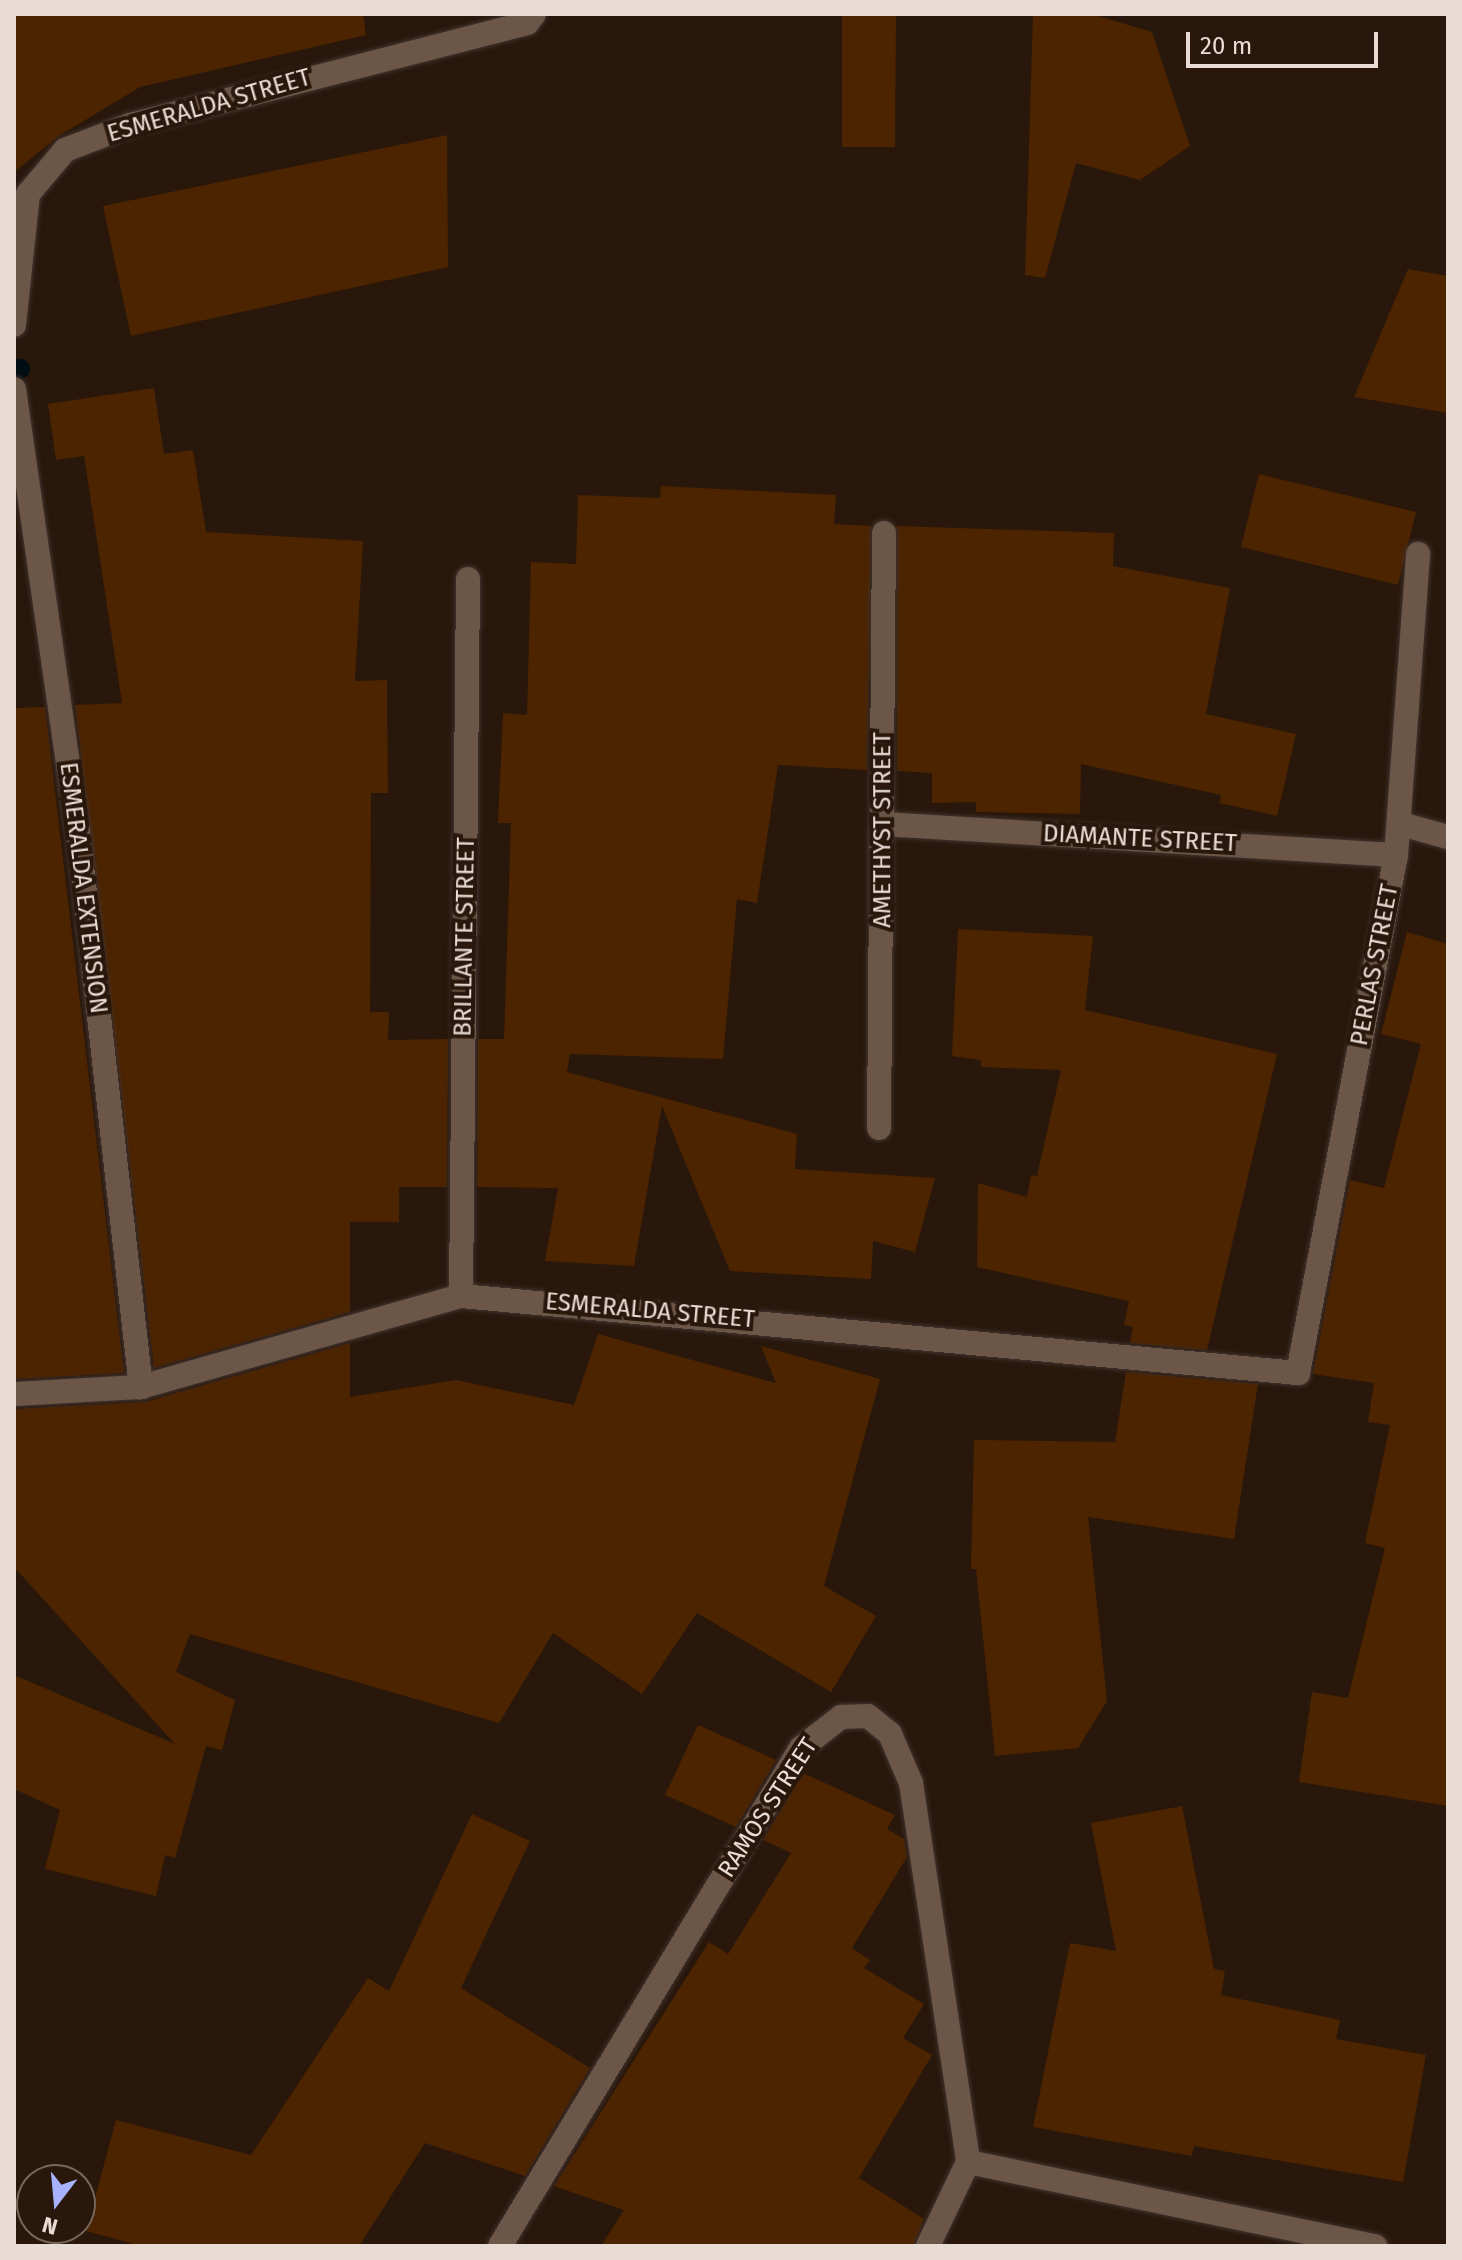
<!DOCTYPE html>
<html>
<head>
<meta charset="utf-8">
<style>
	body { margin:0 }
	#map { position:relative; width:1462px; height:2260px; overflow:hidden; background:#29170b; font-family:"Fira Sans",sans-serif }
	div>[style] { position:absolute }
	.stream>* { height:20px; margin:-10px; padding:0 10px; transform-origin:10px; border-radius:10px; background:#000d13 }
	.building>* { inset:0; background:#4c2400 }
	.roads { filter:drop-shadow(0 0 2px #41332f) drop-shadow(0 0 2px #41332f) }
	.street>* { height:24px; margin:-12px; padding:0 12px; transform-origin:12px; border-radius:12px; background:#6b5647 }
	span { translate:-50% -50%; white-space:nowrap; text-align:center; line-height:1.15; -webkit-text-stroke:8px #29170b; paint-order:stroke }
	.street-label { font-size:24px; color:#e9dcd4 }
	.frame { position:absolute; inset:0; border:16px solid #e9dcd4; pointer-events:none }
	.north { position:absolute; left:16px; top:2164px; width:80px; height:80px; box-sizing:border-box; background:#29170b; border:2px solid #76665b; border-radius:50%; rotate:196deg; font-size:22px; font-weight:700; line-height:32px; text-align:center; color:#e9dcd4 }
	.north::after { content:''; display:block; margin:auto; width:28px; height:36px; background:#a7b1fc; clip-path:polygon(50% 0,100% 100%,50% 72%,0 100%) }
	.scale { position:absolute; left:1186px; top:32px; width:192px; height:36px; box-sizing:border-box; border:4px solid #e9dcd4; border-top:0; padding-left:10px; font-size:24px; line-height:28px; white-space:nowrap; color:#e9dcd4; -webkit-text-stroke:6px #29170b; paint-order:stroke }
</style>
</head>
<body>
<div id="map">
	<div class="stream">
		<div style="left:14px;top:372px;width:7px;rotate:-27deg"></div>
	</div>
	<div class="building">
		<div style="clip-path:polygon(14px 14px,363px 14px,366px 35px,140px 87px,59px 136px,14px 172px)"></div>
		<div style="clip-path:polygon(842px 14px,896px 14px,895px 147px,842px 147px)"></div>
		<div style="clip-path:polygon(1033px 14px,1091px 14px,1152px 32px,1190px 146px,1140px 180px,1076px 163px,1045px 278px,1025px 275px)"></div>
		<div style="clip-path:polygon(447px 135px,448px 267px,131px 336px,103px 206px)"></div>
		<div style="clip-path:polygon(1408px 269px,1448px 276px,1448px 413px,1354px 397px)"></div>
		<div style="clip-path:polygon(154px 388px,164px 454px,193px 450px,206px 532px,363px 541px,355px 681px,387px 680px,388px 793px,371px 793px,370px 1012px,389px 1012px,388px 1040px,448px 1039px,447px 1187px,399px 1187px,399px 1222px,350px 1222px,350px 1312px,154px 1368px,75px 705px,122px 703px,84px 456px,56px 460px,48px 404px)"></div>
		<div style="clip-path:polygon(1259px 474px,1416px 512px,1398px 585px,1241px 547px)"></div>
		<div style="clip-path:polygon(661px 486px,836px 495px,834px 524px,871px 526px,867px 770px,778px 765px,757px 903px,737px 899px,723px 1059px,570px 1054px,567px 1072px,797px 1134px,795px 1169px,935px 1178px,915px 1252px,873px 1241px,871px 1279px,730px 1271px,662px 1106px,634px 1266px,545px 1261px,558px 1188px,477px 1187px,478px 1039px,504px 1039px,511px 823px,498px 823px,503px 713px,527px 715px,531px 562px,576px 564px,578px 495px,660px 498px)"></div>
		<div style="clip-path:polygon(897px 526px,1114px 533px,1113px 566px,1230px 588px,1206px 714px,1296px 734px,1277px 816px,1220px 803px,1221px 795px,1081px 764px,1080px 814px,976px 812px,976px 802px,932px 803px,932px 773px,897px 771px)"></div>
		<div style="clip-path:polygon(45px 707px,124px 1373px,14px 1379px,14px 708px)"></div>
		<div style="clip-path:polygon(958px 929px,1093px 936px,1085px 1010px,1277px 1054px,1207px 1350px,1130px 1343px,1133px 1327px,1124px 1325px,1129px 1301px,977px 1267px,978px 1183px,1027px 1197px,1031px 1175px,1037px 1176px,1061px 1070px,981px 1067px,981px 1060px,952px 1056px)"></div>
		<div style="clip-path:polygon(1407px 932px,1448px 944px,1448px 1806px,1299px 1782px,1312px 1692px,1348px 1698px,1385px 1548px,1365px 1543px,1390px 1425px,1368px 1422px,1374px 1383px,1313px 1374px,1350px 1180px,1384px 1188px,1421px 1044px,1381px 1034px)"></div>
		<div style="clip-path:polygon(598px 1334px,776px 1383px,761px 1346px,880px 1379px,824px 1586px,876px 1616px,831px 1692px,697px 1613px,642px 1694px,553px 1633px,499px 1723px,190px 1634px,176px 1672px,235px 1700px,222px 1750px,206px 1746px,175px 1858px,165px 1855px,156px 1896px,45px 1869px,60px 1810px,14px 1789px,14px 1675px,175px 1744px,14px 1567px,14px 1409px,145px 1402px,350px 1343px,350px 1397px,456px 1380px,574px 1405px)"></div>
		<div style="clip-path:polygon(1126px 1372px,1258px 1384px,1234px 1539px,1088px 1517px,1107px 1701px,1078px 1748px,995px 1756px,976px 1569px,971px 1569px,974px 1440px,1115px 1442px)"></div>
		<div style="clip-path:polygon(698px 1725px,776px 1760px,736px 1827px,665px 1795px)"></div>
		<div style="clip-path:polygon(803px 1773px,895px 1815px,887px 1829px,904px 1839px,907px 1857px,852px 1948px,870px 1960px,864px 1968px,924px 2004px,903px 2038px,932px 2055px,859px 2178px,924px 2219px,913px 2246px,601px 2246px,624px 2210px,554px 2186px,709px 1942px,728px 1954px,791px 1853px,763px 1840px)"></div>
		<div style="clip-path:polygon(1182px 1806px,1214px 1969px,1225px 1971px,1221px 1995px,1340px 2020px,1336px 2039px,1426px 2055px,1403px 2182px,1194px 2146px,1192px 2156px,1033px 2127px,1070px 1943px,1116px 1951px,1091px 1823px)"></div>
		<div style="clip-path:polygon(472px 1814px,530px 1841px,461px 1988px,590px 2068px,525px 2176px,425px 2143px,359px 2246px,141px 2246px,86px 2231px,116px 2120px,251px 2155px,368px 1978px,389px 1991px)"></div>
	</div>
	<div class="roads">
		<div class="street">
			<div style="left:14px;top:325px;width:132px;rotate:-83.9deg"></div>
			<div style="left:28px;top:194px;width:57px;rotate:-49.9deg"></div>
			<div style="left:65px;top:150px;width:70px;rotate:-21deg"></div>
			<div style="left:130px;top:125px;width:410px;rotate:-14.4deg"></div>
			<div style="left:527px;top:23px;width:11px;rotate:-52deg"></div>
			<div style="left:14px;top:389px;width:447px;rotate:81.8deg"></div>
			<div style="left:78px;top:831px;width:560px;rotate:83.54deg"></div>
			<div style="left:883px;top:824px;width:514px;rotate:3.46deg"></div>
			<div style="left:1401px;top:824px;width:49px;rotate:15.5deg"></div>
			<div style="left:879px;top:1128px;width:595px;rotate:-89.52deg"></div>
			<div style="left:461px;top:1296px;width:717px;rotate:-89.44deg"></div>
			<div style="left:14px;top:1394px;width:127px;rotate:-3.2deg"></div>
			<div style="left:141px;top:1387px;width:333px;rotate:-15.9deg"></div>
			<div style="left:461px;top:1296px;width:841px;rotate:5.26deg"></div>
			<div style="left:1298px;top:1373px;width:527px;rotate:-79.29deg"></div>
			<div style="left:1396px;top:855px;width:302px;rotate:-85.8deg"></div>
			<div style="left:968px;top:2162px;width:416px;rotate:11.7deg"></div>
			<div style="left:500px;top:2246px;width:582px;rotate:-58.85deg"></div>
			<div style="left:801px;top:1748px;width:51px;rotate:-37.8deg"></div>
			<div style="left:841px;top:1717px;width:27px;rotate:-2deg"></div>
			<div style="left:868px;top:1716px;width:28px;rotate:39deg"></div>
			<div style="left:890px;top:1734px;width:53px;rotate:66.8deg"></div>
			<div style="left:911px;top:1783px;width:383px;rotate:81.4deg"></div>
			<div style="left:968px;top:2162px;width:93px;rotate:115.5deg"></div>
		</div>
	</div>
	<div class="street-label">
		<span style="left:209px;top:106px;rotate:-16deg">ESMERALDA STREET</span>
		<span style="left:883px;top:830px;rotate:-90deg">AMETHYST STREET</span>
		<span style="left:1140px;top:839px;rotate:3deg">DIAMANTE STREET</span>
		<span style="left:83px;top:888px;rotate:83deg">ESMERALDA EXTENSION</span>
		<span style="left:465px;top:937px;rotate:-89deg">BRILLANTE STREET</span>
		<span style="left:1375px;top:965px;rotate:-79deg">PERLAS STREET</span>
		<span style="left:650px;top:1311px;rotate:5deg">ESMERALDA STREET</span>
		<span style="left:768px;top:1808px;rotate:-57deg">RAMOS STREET</span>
	</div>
	<div class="frame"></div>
	<div class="north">N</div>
	<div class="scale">20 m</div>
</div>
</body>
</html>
